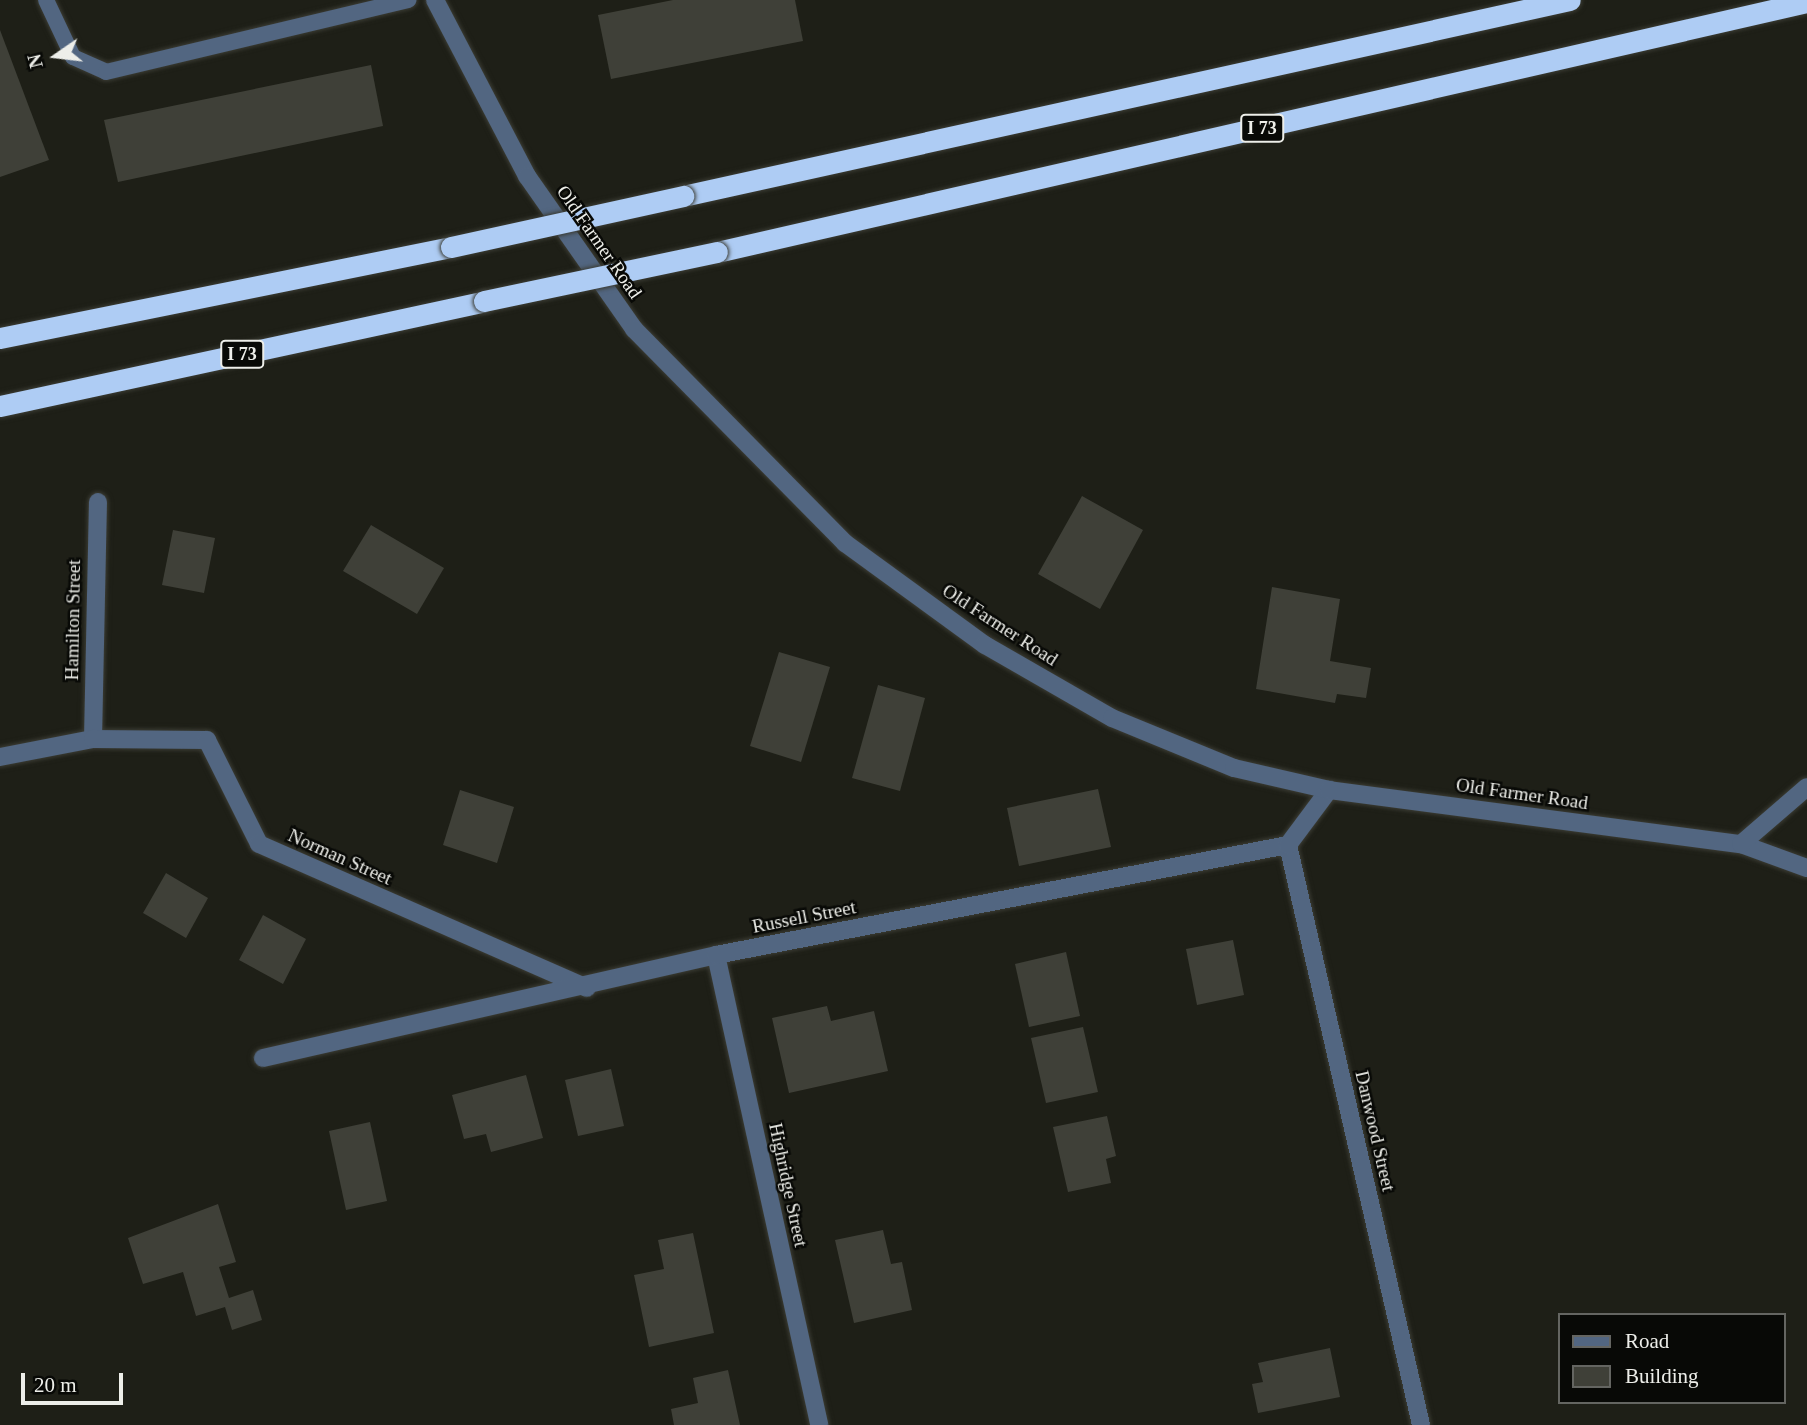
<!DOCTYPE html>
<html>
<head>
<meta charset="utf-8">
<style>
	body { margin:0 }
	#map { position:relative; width:1807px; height:1425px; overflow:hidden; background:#1e1f17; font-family:"Times New Roman",serif }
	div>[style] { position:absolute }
	.building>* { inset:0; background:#3f4038 }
	.roads { filter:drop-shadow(0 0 2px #3b3c34) drop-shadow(0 0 2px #3b3c34) }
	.service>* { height:16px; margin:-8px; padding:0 8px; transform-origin:8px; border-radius:8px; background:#526681 }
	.minor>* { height:18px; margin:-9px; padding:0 9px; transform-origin:9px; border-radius:9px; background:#526681 }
	.tertiary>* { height:18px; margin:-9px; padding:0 9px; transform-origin:9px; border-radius:9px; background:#526681 }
	.motorway>* { height:21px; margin:-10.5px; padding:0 10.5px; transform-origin:10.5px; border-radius:10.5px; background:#aeccf4 }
	.bridges { filter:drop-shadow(0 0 2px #3b3c34) drop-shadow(0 0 2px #3b3c34) }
	.motorway-bridge>* { height:21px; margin:-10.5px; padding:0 10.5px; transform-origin:10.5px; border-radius:10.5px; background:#aeccf4 }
	span { translate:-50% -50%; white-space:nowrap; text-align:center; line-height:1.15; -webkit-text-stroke:5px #080906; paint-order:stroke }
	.shield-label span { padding:2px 5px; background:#080906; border:2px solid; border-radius:5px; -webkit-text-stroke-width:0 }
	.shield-label { font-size:18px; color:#edeee9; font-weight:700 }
	.street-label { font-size:19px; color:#edeee9 }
	.legend { position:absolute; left:1558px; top:1313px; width:228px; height:91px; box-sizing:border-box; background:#080906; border:2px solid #646561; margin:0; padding:9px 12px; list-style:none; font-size:21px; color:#edeee9 }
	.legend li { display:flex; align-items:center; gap:14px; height:35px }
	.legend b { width:35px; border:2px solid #646561 }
	.north { position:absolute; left:21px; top:21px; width:70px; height:70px; -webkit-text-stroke:5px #080906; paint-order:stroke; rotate:256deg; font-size:19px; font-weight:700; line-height:28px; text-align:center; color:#edeee9 }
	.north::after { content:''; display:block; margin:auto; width:24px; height:32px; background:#edeee9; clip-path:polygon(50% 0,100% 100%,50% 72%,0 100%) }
	.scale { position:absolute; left:21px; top:1373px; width:102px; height:32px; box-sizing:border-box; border:4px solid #edeee9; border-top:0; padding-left:9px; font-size:21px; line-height:24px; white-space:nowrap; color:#edeee9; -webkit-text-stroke:5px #080906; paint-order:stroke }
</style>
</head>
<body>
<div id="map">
	<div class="building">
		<div style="clip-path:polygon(673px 0,795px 0,803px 41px,611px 79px,598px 15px)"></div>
		<div style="clip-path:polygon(0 30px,49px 160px,0 177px)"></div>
		<div style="clip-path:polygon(371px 65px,383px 126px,118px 182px,104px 120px)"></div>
		<div style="clip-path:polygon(1082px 496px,1143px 530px,1100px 609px,1038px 574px)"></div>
		<div style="clip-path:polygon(371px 525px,444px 568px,417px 614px,343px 571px)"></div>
		<div style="clip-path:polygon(173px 530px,215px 538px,204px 593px,162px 585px)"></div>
		<div style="clip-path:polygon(1272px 587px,1340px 599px,1330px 661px,1371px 668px,1366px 698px,1337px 694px,1335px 703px,1256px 689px)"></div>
		<div style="clip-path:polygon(779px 652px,830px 667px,801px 762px,750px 746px)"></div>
		<div style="clip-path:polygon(878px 685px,925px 698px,900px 791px,852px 778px)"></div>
		<div style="clip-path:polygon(1098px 789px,1111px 847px,1019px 866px,1007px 808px)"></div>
		<div style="clip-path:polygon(460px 790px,514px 807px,497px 863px,443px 845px)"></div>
		<div style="clip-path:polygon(166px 873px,208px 898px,186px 938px,143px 913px)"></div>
		<div style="clip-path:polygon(263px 915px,306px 939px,283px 984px,239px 960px)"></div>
		<div style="clip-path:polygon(1233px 940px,1244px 995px,1197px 1005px,1186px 949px)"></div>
		<div style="clip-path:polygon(1066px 952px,1080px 1016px,1029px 1027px,1015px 964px)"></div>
		<div style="clip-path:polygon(827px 1006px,831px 1021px,874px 1011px,888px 1071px,789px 1093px,772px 1018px)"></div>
		<div style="clip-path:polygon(1083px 1027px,1098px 1092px,1046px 1103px,1031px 1038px)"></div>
		<div style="clip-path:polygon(611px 1069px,624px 1126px,578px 1136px,565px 1080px)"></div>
		<div style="clip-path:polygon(526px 1075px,543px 1138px,491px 1152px,486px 1134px,464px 1139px,452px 1095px)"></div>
		<div style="clip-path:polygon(1107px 1116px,1116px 1156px,1106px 1159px,1111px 1183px,1068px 1192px,1053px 1127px)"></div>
		<div style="clip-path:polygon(370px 1122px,387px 1201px,346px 1210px,329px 1131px)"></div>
		<div style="clip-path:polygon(218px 1204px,236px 1262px,219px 1267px,229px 1298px,253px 1290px,262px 1320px,232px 1330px,225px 1307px,196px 1316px,183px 1272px,143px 1284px,128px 1238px)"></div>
		<div style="clip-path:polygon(883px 1230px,891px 1264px,902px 1262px,912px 1310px,854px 1323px,835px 1240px)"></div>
		<div style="clip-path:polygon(693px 1233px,714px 1333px,649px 1347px,634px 1275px,664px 1269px,658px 1240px)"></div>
		<div style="clip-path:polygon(1330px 1348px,1340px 1397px,1258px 1413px,1252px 1384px,1263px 1382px,1258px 1363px)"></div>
		<div style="clip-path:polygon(728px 1370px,740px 1425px,674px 1425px,671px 1409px,698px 1403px,693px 1378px)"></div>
	</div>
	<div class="roads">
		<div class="service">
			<div style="left:46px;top:0;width:63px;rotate:64.7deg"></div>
			<div style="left:73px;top:57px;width:36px;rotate:24deg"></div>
			<div style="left:106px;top:72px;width:311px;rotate:-13.4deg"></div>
		</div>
		<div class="minor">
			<div style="left:93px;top:739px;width:237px;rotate:-88.8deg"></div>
			<div style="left:0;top:757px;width:95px;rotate:-11deg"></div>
			<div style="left:93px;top:739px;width:114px;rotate:0.5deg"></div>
			<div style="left:207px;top:740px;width:116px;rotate:63.4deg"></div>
			<div style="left:259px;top:844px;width:358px;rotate:23.7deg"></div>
			<div style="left:1288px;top:845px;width:595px;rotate:77.08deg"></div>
			<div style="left:716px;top:955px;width:481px;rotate:77.6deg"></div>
			<div style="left:263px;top:1058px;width:465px;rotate:-12.8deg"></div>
			<div style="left:716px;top:955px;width:582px;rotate:-10.89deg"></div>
			<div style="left:1288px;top:845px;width:69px;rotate:-53.3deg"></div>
		</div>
		<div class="tertiary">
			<div style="left:435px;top:0;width:199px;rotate:62.4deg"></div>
			<div style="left:527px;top:176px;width:187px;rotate:55deg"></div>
			<div style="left:634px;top:329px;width:301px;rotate:45.4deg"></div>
			<div style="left:845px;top:543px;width:173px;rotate:36.1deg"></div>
			<div style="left:985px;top:645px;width:146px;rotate:29.9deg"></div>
			<div style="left:1112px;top:718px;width:132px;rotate:22.3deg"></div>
			<div style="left:1234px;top:768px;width:98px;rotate:13deg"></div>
			<div style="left:1329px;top:790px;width:416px;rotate:7.5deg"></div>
			<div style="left:1741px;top:844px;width:70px;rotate:20deg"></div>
			<div style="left:1741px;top:844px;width:87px;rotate:-40.8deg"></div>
		</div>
		<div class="motorway">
			<div style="left:683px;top:196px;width:908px;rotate:-12.46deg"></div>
			<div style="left:717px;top:252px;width:1118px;rotate:-12.92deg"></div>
			<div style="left:0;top:338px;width:460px;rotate:-11.4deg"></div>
			<div style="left:0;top:406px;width:495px;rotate:-12.2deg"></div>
		</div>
	</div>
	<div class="bridges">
		<div class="motorway-bridge">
			<div style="left:451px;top:247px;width:238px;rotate:-12.4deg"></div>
			<div style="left:484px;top:301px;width:238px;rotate:-11.9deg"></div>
		</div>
	</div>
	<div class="shield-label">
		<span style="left:1262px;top:128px">I 73</span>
		<span style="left:242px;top:354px">I 73</span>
	</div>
	<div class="street-label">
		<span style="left:599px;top:242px;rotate:55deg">Old Farmer Road</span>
		<span style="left:73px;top:620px;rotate:-89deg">Hamilton Street</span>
		<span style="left:1000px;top:625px;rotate:33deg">Old Farmer Road</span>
		<span style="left:1522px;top:794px;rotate:8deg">Old Farmer Road</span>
		<span style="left:340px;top:857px;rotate:24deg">Norman Street</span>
		<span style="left:804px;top:917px;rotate:-11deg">Russell Street</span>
		<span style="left:1375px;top:1131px;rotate:77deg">Danwood Street</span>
		<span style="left:788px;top:1185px;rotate:78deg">Highridge Street</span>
	</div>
	<ul class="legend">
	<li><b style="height:9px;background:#526681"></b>Road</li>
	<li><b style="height:19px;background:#3f4038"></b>Building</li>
	</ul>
	<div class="north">N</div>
	<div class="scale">20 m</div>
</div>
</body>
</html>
